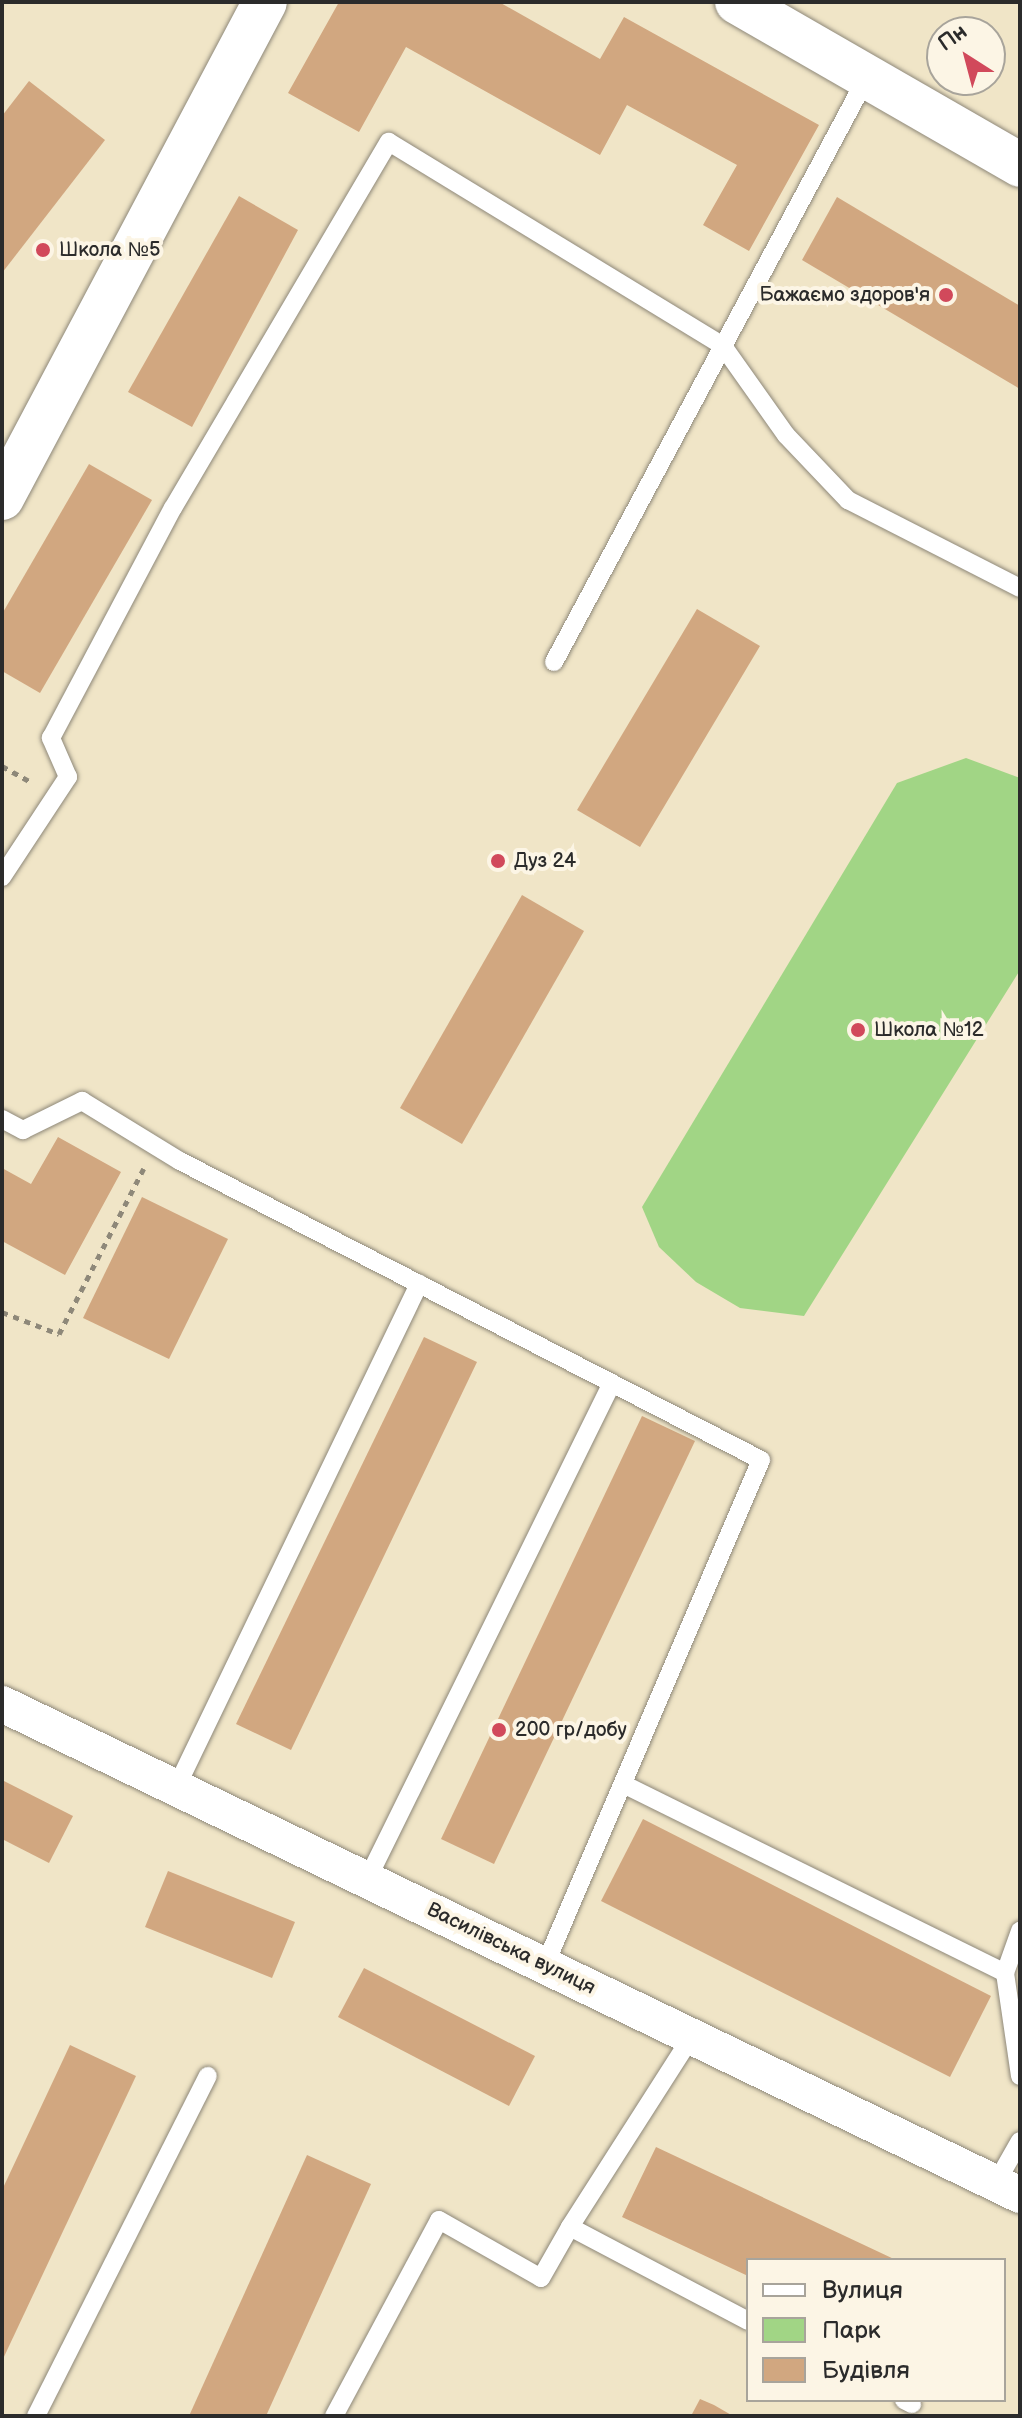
<!DOCTYPE html>
<html>
<head>
<meta charset="utf-8">
<style>
	body { margin:0 }
	#map { position:relative; width:1022px; height:2418px; overflow:hidden; background:#f0e5c7; font-family:"Balsamiq Sans",sans-serif }
	div>[style] { position:absolute }
	.green>* { inset:0; background:#a1d585 }
	.building>* { inset:0; background:#d1a780 }
	.path>* { height:5px; margin-top:-2.5px; transform-origin:0; background:repeating-linear-gradient(90deg,#8e8879 0 6px,transparent 0 12px) }
	.roads { filter:drop-shadow(0 0 2px #8e8879) drop-shadow(0 0 2px #8e8879) }
	.service>* { height:18px; margin:-9px; padding:0 9px; transform-origin:9px; border-radius:9px; background:#fff }
	.minor>* { height:36px; margin:-18px; padding:0 18px; transform-origin:18px; border-radius:18px; background:#fff }
	.tertiary>* { height:44px; margin:-22px; padding:0 22px; transform-origin:22px; border-radius:22px; background:#fff }
	.dots>* { width:22px; height:22px; translate:-50% -50%; box-sizing:border-box; border:4px solid #fcf5e5; border-radius:50% }
	span { translate:-50% -50%; white-space:nowrap; text-align:center; line-height:1.15; -webkit-text-stroke:8px #fcf5e5; paint-order:stroke }
	.poi-label { font-size:20px; color:#2b2b2b }
	.left { translate:0 -50%; text-align:left }
	.right { translate:-100% -50%; text-align:right }
	.street-label { font-size:20px; color:#2b2b2b }
	.frame { position:absolute; inset:0; border:4px solid #2b2b2b; pointer-events:none }
	.legend { position:absolute; left:746px; top:2258px; width:260px; height:144px; box-sizing:border-box; background:#fcf5e5; border:2px solid #a8a49b; margin:0; padding:10px 14px; list-style:none; font-size:24px; color:#2b2b2b }
	.legend li { display:flex; align-items:center; gap:16px; height:40px }
	.legend b { width:40px; border:2px solid #a8a49b }
	.north { position:absolute; left:926px; top:16px; width:80px; height:80px; box-sizing:border-box; background:#fcf5e5; border:2px solid #a8a49b; border-radius:50%; rotate:324deg; font-size:22px; font-weight:700; line-height:32px; text-align:center; color:#2b2b2b }
	.north::after { content:''; display:block; margin:auto; width:28px; height:36px; background:#d1495b; clip-path:polygon(50% 0,100% 100%,50% 72%,0 100%) }
</style>
</head>
<body>
<div id="map">
	<div class="green">
		<div style="clip-path:polygon(966px 758px,1020px 778px,1020px 970px,804px 1316px,740px 1308px,696px 1282px,659px 1247px,642px 1207px,897px 783px)"></div>
	</div>
	<div class="building">
		<div style="clip-path:polygon(339px 2px,499px 2px,600px 59px,624px 17px,819px 125px,749px 251px,703px 225px,737px 165px,627px 105px,600px 155px,406px 47px,359px 132px,288px 93px)"></div>
		<div style="clip-path:polygon(29px 81px,105px 140px,2px 273px,2px 116px)"></div>
		<div style="clip-path:polygon(239px 196px,298px 230px,192px 427px,128px 392px)"></div>
		<div style="clip-path:polygon(837px 197px,1020px 306px,1020px 389px,802px 260px)"></div>
		<div style="clip-path:polygon(89px 464px,152px 500px,40px 693px,2px 671px,2px 614px)"></div>
		<div style="clip-path:polygon(697px 609px,760px 646px,640px 847px,577px 810px)"></div>
		<div style="clip-path:polygon(522px 895px,584px 931px,462px 1144px,400px 1108px)"></div>
		<div style="clip-path:polygon(58px 1137px,121px 1172px,65px 1275px,2px 1241px,2px 1168px,31px 1184px)"></div>
		<div style="clip-path:polygon(142px 1197px,228px 1239px,169px 1359px,83px 1318px)"></div>
		<div style="clip-path:polygon(424px 1337px,477px 1362px,291px 1750px,236px 1724px)"></div>
		<div style="clip-path:polygon(642px 1416px,695px 1441px,494px 1864px,441px 1839px)"></div>
		<div style="clip-path:polygon(2px 1780px,73px 1816px,49px 1863px,2px 1839px)"></div>
		<div style="clip-path:polygon(643px 1819px,991px 1996px,950px 2077px,601px 1901px)"></div>
		<div style="clip-path:polygon(168px 1871px,295px 1922px,272px 1978px,145px 1927px)"></div>
		<div style="clip-path:polygon(364px 1968px,535px 2056px,509px 2106px,338px 2017px)"></div>
		<div style="clip-path:polygon(70px 2045px,136px 2076px,2px 2361px,2px 2190px)"></div>
		<div style="clip-path:polygon(656px 2147px,896px 2260px,748px 2260px,748px 2276px,622px 2217px)"></div>
		<div style="clip-path:polygon(307px 2155px,371px 2184px,266px 2416px,189px 2416px)"></div>
		<div style="clip-path:polygon(700px 2399px,714px 2405px,733px 2416px,691px 2416px)"></div>
	</div>
	<div class="path">
		<div style="left:2px;top:766px;width:33px;rotate:29deg"></div>
		<div style="left:2px;top:1312px;width:61px;rotate:21.1deg"></div>
		<div style="left:59px;top:1334px;width:186px;rotate:-62.9deg"></div>
	</div>
	<div class="roads">
		<div class="service">
			<div style="left:554px;top:662px;width:663px;rotate:-61.85deg"></div>
			<div style="left:2px;top:877px;width:120px;rotate:-56.6deg"></div>
			<div style="left:68px;top:777px;width:43px;rotate:-113.6deg"></div>
			<div style="left:51px;top:738px;width:260px;rotate:-62.1deg"></div>
			<div style="left:173px;top:508px;width:425px;rotate:-59.5deg"></div>
			<div style="left:389px;top:142px;width:391px;rotate:31.4deg"></div>
			<div style="left:723px;top:346px;width:109px;rotate:54.7deg"></div>
			<div style="left:786px;top:435px;width:90px;rotate:46.4deg"></div>
			<div style="left:848px;top:500px;width:193px;rotate:27.1deg"></div>
			<div style="left:2px;top:1119px;width:24px;rotate:28deg"></div>
			<div style="left:23px;top:1130px;width:66px;rotate:-26.2deg"></div>
			<div style="left:82px;top:1101px;width:115px;rotate:31.5deg"></div>
			<div style="left:180px;top:1161px;width:653px;rotate:27.23deg"></div>
			<div style="left:761px;top:1460px;width:549px;rotate:113.16deg"></div>
			<div style="left:623px;top:1784px;width:426px;rotate:26.3deg"></div>
			<div style="left:1005px;top:1973px;width:104px;rotate:81.7deg"></div>
			<div style="left:176px;top:1788px;width:560px;rotate:-64.26deg"></div>
			<div style="left:367px;top:1880px;width:554px;rotate:-63.76deg"></div>
			<div style="left:1005px;top:1973px;width:45px;rotate:-70.3deg"></div>
			<div style="left:692px;top:2036px;width:227px;rotate:122.6deg"></div>
			<div style="left:570px;top:2227px;width:201px;rotate:27.8deg"></div>
			<div style="left:996px;top:2183px;width:48px;rotate:-60.3deg"></div>
			<div style="left:904px;top:2400px;width:9px;rotate:27deg"></div>
			<div style="left:36px;top:2416px;width:381px;rotate:-63.2deg"></div>
			<div style="left:334px;top:2416px;width:222px;rotate:-61.8deg"></div>
			<div style="left:439px;top:2220px;width:117px;rotate:29.6deg"></div>
			<div style="left:541px;top:2278px;width:59px;rotate:-60.4deg"></div>
		</div>
		<div class="minor">
			<div style="left:2px;top:1704px;width:1130px;rotate:25.75deg"></div>
		</div>
		<div class="tertiary">
			<div style="left:737px;top:2px;width:327px;rotate:29.9deg"></div>
			<div style="left:2px;top:498px;width:561px;rotate:-62.07deg"></div>
		</div>
	</div>
	<div class="dots">
		<div style="left:43px;top:250px;background:#d1495b"></div>
		<div style="left:946px;top:295px;background:#d1495b"></div>
		<div style="left:498px;top:861px;background:#d1495b"></div>
		<div style="left:858px;top:1030px;background:#d1495b"></div>
		<div style="left:499px;top:1730px;background:#d1495b"></div>
	</div>
	<div class="poi-label">
		<span class="left" style="left:59px;top:250px">Школа №5</span>
		<span class="right" style="left:930px;top:295px">Бажаємо здоров'я</span>
		<span class="left" style="left:514px;top:861px">Дуз 24</span>
		<span class="left" style="left:874px;top:1030px">Школа №12</span>
		<span class="left" style="left:515px;top:1730px">200 гр/добу</span>
	</div>
	<div class="street-label">
		<span style="left:511px;top:1949px;rotate:26deg">Василівська вулиця</span>
	</div>
	<div class="frame"></div>
	<ul class="legend">
	<li><b style="height:10px;background:#fff"></b>Вулиця</li>
	<li><b style="height:22px;background:#a1d585"></b>Парк</li>
	<li><b style="height:22px;background:#d1a780"></b>Будівля</li>
	</ul>
	<div class="north">Пн</div>
</div>
</body>
</html>
